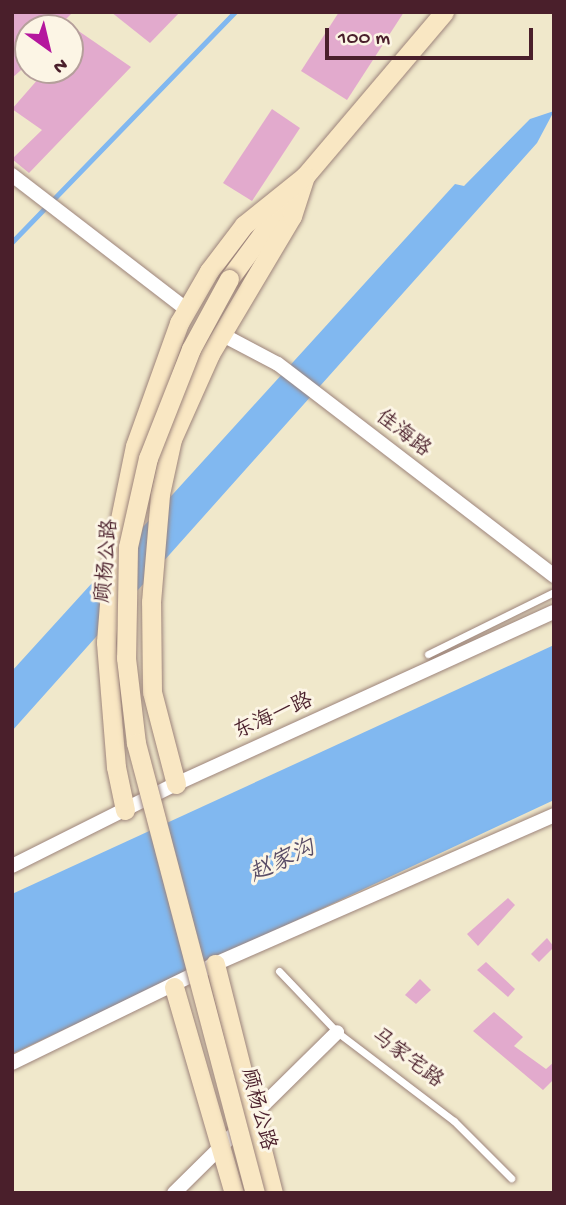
<!DOCTYPE html>
<html>
<head>
<meta charset="utf-8">
<style>
	body { margin:0 }
	#map { position:relative; width:566px; height:1205px; overflow:hidden; background:#f0e8cb; font-family:"Gochi Hand","LXGW WenKai TC",sans-serif }
	div>[style] { position:absolute }
	.water>* { inset:0; background:#81b8f0 }
	.stream>* { height:4.5px; margin:-2.25px; padding:0 2.25px; transform-origin:2.25px; border-radius:2.25px; background:#81b8f0 }
	.building>* { inset:0; background:#e2aacd }
	.roads { filter:drop-shadow(0 0 2px #9d847b) drop-shadow(0 0 2px #9d847b) }
	.lane>* { height:7px; margin:-3.5px; padding:0 3.5px; transform-origin:3.5px; border-radius:3.5px; background:#fff }
	.street>* { height:14px; margin:-7px; padding:0 7px; transform-origin:7px; border-radius:7px; background:#fff }
	.secondary>* { height:19px; margin:-9.5px; padding:0 9.5px; transform-origin:9.5px; border-radius:9.5px; background:#f9e7c3 }
	.bridges { filter:drop-shadow(0 0 2px #9d847b) drop-shadow(0 0 2px #9d847b) }
	.secondary-bridge>* { height:19px; margin:-9.5px; padding:0 9.5px; transform-origin:9.5px; border-radius:9.5px; background:#f9e7c3 }
	span { translate:-50% -50%; white-space:nowrap; text-align:center; line-height:1.15; -webkit-text-stroke:6px #fcf5e5; paint-order:stroke }
	.street-label { font-size:21px; color:#4a1f2b }
	.water-label { font-size:23px; color:#5a4d66; font-style:italic }
	.frame { position:absolute; inset:0; border:14px solid #4a1f2b; pointer-events:none }
	.north { position:absolute; left:14px; top:14px; width:70px; height:70px; box-sizing:border-box; background:#fcf5e5; border:2px solid #b59f9b; border-radius:50%; rotate:146deg; font-size:19px; font-weight:700; line-height:28px; text-align:center; color:#4a1f2b }
	.north::after { content:''; display:block; margin:auto; width:24px; height:32px; background:#b5179e; clip-path:polygon(50% 0,100% 100%,50% 72%,0 100%) }
	.scale { position:absolute; left:325px; top:28px; width:208px; height:32px; box-sizing:border-box; border:4px solid #4a1f2b; border-top:0; padding-left:9px; font-size:21px; line-height:24px; white-space:nowrap; color:#4a1f2b; -webkit-text-stroke:5px #fcf5e5; paint-order:stroke }
</style>
</head>
<body>
<div id="map">
	<div class="water">
		<div style="clip-path:polygon(554px 111px,537px 143px,12px 731px,12px 671px,455px 184px,464px 186px,530px 119px)"></div>
		<div style="clip-path:polygon(554px 645px,554px 800px,12px 1054px,12px 894px)"></div>
	</div>
	<div class="stream">
		<div style="left:12px;top:242px;width:320px;rotate:-45.9deg"></div>
	</div>
	<div class="building">
		<div style="clip-path:polygon(12px 12px,73px 12px,64px 21px,131px 67px,29px 173px,12px 159px,42px 130px,12px 109px,46px 70px,70px 70px,72px 40px,70px 28px,28px 28px,28px 64px,12px 78px)"></div>
		<div style="clip-path:polygon(111px 12px,180px 12px,150px 43px)"></div>
		<div style="clip-path:polygon(339px 12px,404px 12px,347px 100px,301px 71px)"></div>
		<div style="clip-path:polygon(272px 109px,300px 128px,252px 201px,223px 183px)"></div>
		<div style="clip-path:polygon(508px 898px,515px 905px,478px 946px,467px 934px)"></div>
		<div style="clip-path:polygon(547px 938px,554px 947px,539px 962px,531px 954px)"></div>
		<div style="clip-path:polygon(486px 962px,515px 989px,508px 997px,477px 970px)"></div>
		<div style="clip-path:polygon(420px 979px,431px 990px,416px 1004px,405px 995px)"></div>
		<div style="clip-path:polygon(494px 1012px,523px 1037px,514px 1046px,546px 1069px,554px 1062px,554px 1079px,543px 1090px,473px 1031px)"></div>
	</div>
	<div class="roads">
		<div class="lane">
			<div style="left:428px;top:654px;width:140px;rotate:-26.2deg"></div>
			<div style="left:279px;top:971px;width:84px;rotate:46.4deg"></div>
			<div style="left:337px;top:1032px;width:147px;rotate:37.3deg"></div>
			<div style="left:454px;top:1121px;width:81px;rotate:45deg"></div>
		</div>
		<div class="street">
			<div style="left:12px;top:175px;width:221px;rotate:37.6deg"></div>
			<div style="left:221px;top:334px;width:64px;rotate:27.8deg"></div>
			<div style="left:278px;top:364px;width:348px;rotate:37.5deg"></div>
			<div style="left:12px;top:866px;width:183px;rotate:-26.6deg"></div>
			<div style="left:176px;top:784px;width:415px;rotate:-24.5deg"></div>
			<div style="left:12px;top:1063px;width:226px;rotate:-26deg"></div>
			<div style="left:215px;top:964px;width:370px;rotate:-23.7deg"></div>
			<div style="left:174px;top:1193px;width:229px;rotate:-44.6deg"></div>
		</div>
		<div class="secondary">
			<div style="left:229px;top:279px;width:128px;rotate:-53.6deg"></div>
			<div style="left:305px;top:176px;width:215px;rotate:-49.7deg"></div>
			<div style="left:176px;top:784px;width:95px;rotate:-104.6deg"></div>
			<div style="left:152px;top:692px;width:90px;rotate:-90.6deg"></div>
			<div style="left:151px;top:602px;width:108px;rotate:-85.2deg"></div>
			<div style="left:160px;top:494px;width:56px;rotate:-77.7deg"></div>
			<div style="left:172px;top:439px;width:93px;rotate:-65.9deg"></div>
			<div style="left:210px;top:354px;width:161px;rotate:-59.3deg"></div>
			<div style="left:292px;top:216px;width:42px;rotate:-72deg"></div>
			<div style="left:125px;top:810px;width:44px;rotate:-101.8deg"></div>
			<div style="left:116px;top:767px;width:125px;rotate:-94.6deg"></div>
			<div style="left:106px;top:642px;width:89px;rotate:-85.5deg"></div>
			<div style="left:113px;top:553px;width:109px;rotate:-78.4deg"></div>
			<div style="left:135px;top:446px;width:131px;rotate:-70.3deg"></div>
			<div style="left:179px;top:323px;width:60px;rotate:-60deg"></div>
			<div style="left:209px;top:271px;width:58px;rotate:-52.7deg"></div>
			<div style="left:244px;top:225px;width:78px;rotate:-38.8deg"></div>
			<div style="left:215px;top:964px;width:236px;rotate:75.8deg"></div>
			<div style="left:174px;top:987px;width:215px;rotate:73.8deg"></div>
		</div>
	</div>
	<div class="bridges">
		<div class="secondary-bridge">
			<div style="left:229px;top:279px;width:80px;rotate:118.5deg"></div>
			<div style="left:191px;top:349px;width:117px;rotate:111.5deg"></div>
			<div style="left:148px;top:458px;width:91px;rotate:102.7deg"></div>
			<div style="left:128px;top:547px;width:111px;rotate:91deg"></div>
			<div style="left:126px;top:658px;width:86px;rotate:83.3deg"></div>
			<div style="left:136px;top:743px;width:465px;rotate:75.2deg"></div>
		</div>
	</div>
	<div class="street-label">
		<span style="left:402px;top:435px;rotate:38deg">佳海路</span>
		<span style="left:109px;top:561px;rotate:-85deg">顾杨公路</span>
		<span style="left:274px;top:718px;rotate:-24deg">东海一路</span>
		<span style="left:406px;top:1060px;rotate:37deg">马家宅路</span>
		<span style="left:256px;top:1110px;rotate:75deg">顾杨公路</span>
	</div>
	<div class="water-label">
		<span style="left:283px;top:863px;rotate:-25deg">赵家沟</span>
	</div>
	<div class="frame"></div>
	<div class="north">N</div>
	<div class="scale">100 m</div>
</div>
</body>
</html>
